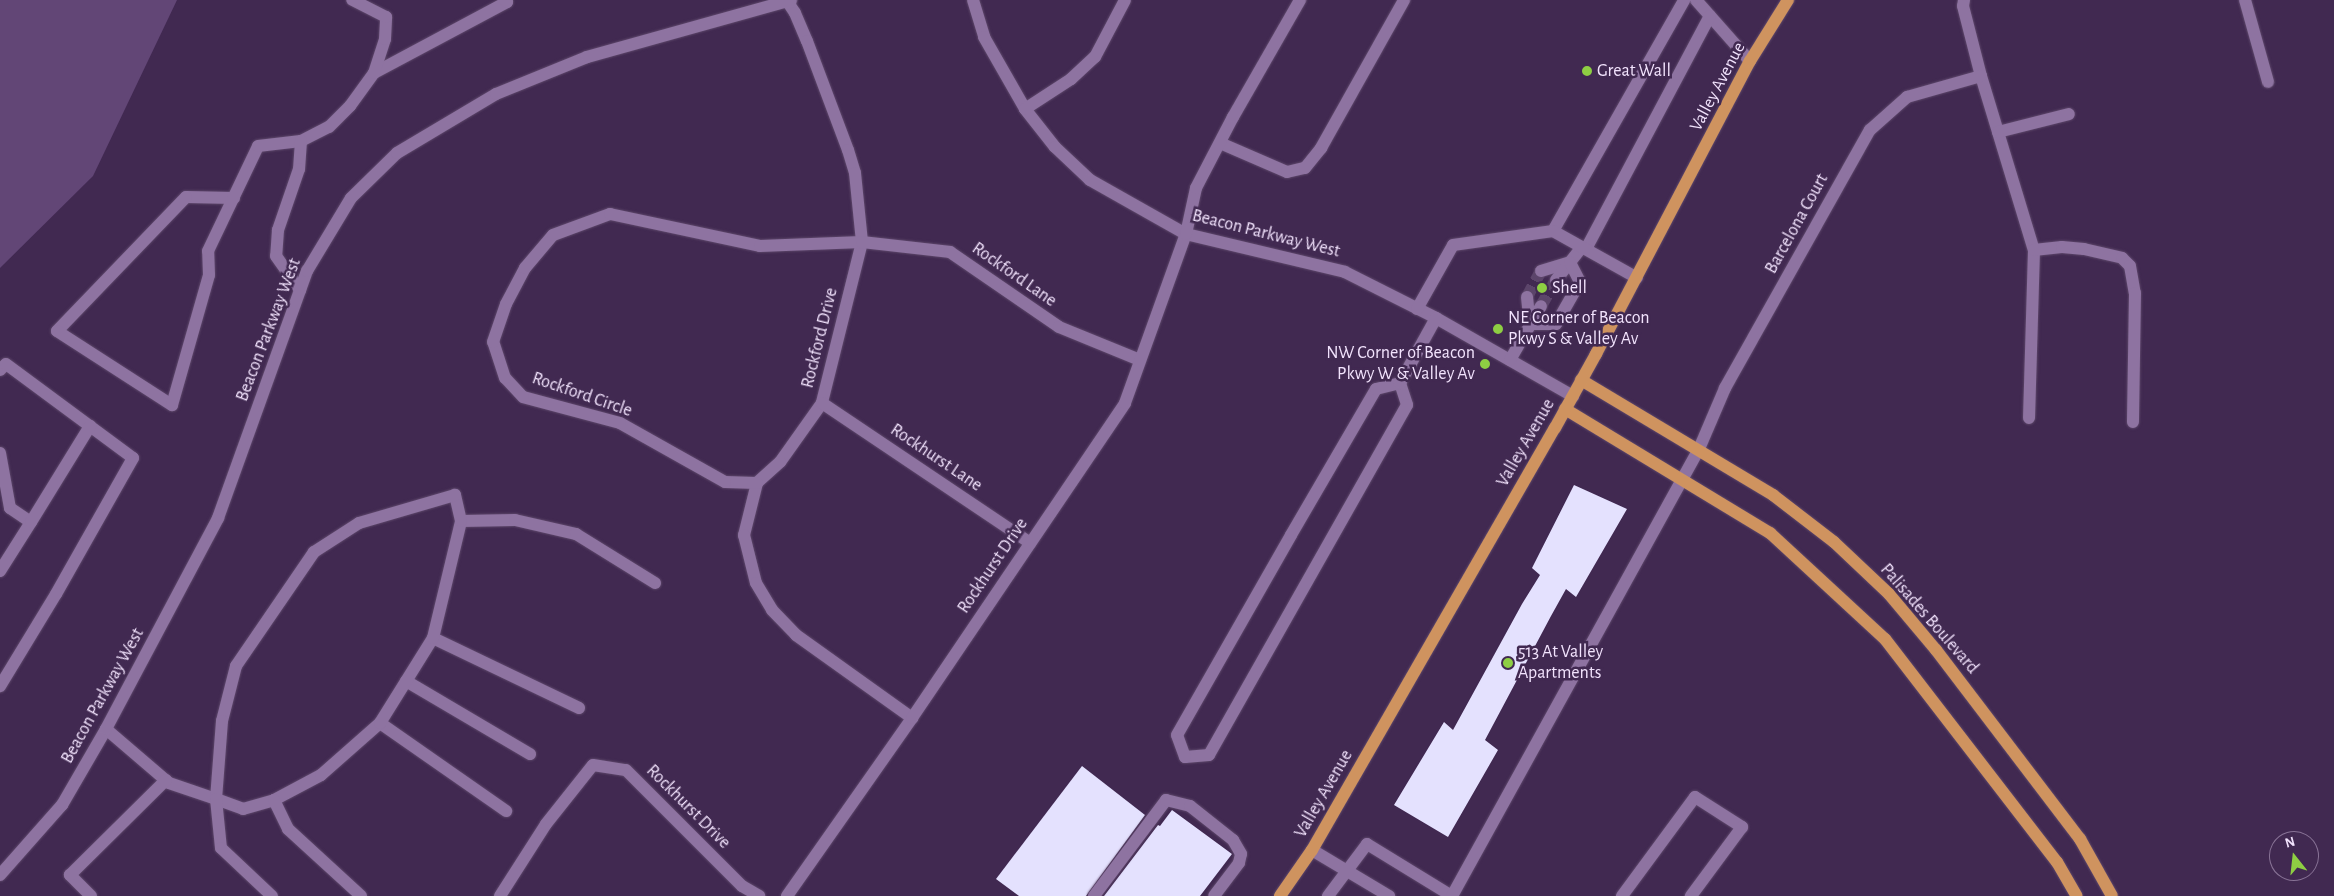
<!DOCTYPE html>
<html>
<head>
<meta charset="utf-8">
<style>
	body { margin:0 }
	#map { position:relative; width:2334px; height:896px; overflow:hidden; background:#412951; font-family:"Alegreya Sans",sans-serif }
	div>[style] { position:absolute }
	.green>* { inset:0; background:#624676 }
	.building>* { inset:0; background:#e4e1fe }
	.minor-tunnel>* { height:12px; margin-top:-6px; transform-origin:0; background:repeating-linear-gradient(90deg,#5c456b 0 12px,transparent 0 18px) }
	.roads { filter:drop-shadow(0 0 1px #5d476a) drop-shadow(0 0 1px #5d476a) }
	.minor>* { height:12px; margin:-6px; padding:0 6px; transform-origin:6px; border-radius:6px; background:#8e73a1 }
	.major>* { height:12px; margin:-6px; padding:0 6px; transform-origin:6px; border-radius:6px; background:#cf935f }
	.dots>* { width:14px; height:14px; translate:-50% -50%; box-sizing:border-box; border:2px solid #412951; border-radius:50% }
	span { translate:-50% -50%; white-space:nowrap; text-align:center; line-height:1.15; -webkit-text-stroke:5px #412951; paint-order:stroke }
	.poi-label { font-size:18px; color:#f2e3fd }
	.left { translate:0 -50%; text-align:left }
	.right { translate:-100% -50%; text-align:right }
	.street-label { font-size:18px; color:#f2e3fd }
	.north { position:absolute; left:2269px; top:831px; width:50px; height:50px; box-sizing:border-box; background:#412951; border:1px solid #887396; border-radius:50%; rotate:344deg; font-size:14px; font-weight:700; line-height:20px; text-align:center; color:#f2e3fd }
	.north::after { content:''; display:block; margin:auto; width:18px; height:22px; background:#8ece43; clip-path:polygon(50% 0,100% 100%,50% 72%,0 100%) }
</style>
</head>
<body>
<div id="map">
	<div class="green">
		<div style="clip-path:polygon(0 0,177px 0,93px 176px,0 268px)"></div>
	</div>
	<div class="building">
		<div style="clip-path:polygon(1574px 485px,1627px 509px,1576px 597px,1566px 589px,1551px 616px,1485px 740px,1498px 750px,1448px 837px,1394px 805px,1444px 722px,1453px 730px,1522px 604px,1540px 575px,1532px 568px)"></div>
		<div style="clip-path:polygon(1082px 766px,1145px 815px,1086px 896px,1019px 896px,996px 879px)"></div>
		<div style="clip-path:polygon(1172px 810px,1232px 854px,1200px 896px,1104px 896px,1158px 825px,1160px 826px)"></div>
	</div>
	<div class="minor-tunnel">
		<div style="left:1527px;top:297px;width:30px;rotate:-62deg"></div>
		<div style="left:1541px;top:306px;width:30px;rotate:-60deg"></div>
	</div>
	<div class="roads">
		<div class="minor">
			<div style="left:973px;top:0;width:39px;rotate:73deg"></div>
			<div style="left:984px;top:37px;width:83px;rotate:60.3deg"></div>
			<div style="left:1025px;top:109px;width:48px;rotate:51.7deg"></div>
			<div style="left:1055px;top:147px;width:48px;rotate:43.3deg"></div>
			<div style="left:1090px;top:180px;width:110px;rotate:29.4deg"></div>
			<div style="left:1186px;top:234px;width:163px;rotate:13.4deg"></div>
			<div style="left:1345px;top:272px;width:102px;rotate:26.8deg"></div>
			<div style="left:1436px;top:318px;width:158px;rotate:29.7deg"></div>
			<div style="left:1696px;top:0;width:81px;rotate:48.5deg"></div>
			<div style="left:1964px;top:0;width:6px;rotate:99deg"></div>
			<div style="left:1963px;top:6px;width:72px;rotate:75.6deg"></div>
			<div style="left:1981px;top:76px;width:182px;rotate:73.1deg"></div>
			<div style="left:2034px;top:250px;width:168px;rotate:91.7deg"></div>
			<div style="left:2245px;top:0;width:85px;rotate:74.3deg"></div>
			<div style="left:787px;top:1px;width:14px;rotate:56deg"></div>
			<div style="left:795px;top:13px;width:30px;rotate:67deg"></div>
			<div style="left:807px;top:41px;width:116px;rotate:69.4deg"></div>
			<div style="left:848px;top:150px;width:24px;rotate:73deg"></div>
			<div style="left:855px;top:173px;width:69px;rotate:84.2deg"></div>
			<div style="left:862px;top:242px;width:166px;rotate:104deg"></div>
			<div style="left:822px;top:403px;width:72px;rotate:125.4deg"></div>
			<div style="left:780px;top:462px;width:31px;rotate:138deg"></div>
			<div style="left:757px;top:483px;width:54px;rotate:104deg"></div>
			<div style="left:744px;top:535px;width:49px;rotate:76deg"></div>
			<div style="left:756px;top:583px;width:31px;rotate:59deg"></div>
			<div style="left:772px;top:610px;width:35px;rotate:46deg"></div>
			<div style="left:796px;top:635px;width:143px;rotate:35.6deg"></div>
			<div style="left:374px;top:73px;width:151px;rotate:-28.1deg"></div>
			<div style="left:507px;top:2px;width:3px;rotate:-135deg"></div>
			<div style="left:1025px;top:109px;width:55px;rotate:-33.1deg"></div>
			<div style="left:1071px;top:79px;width:33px;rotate:-43deg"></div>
			<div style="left:1095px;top:57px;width:64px;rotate:-62.2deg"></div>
			<div style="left:1998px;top:132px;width:73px;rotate:-14.2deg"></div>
			<div style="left:301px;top:141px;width:31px;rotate:-27deg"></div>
			<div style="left:329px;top:127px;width:30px;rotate:-45deg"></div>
			<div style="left:350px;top:106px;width:41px;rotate:-54deg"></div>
			<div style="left:374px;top:73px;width:36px;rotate:-72deg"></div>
			<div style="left:385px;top:39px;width:22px;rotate:-87deg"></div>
			<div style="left:386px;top:17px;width:38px;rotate:-153deg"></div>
			<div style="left:1220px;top:143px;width:73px;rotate:23.4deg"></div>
			<div style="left:1287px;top:172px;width:18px;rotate:-13deg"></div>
			<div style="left:1305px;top:168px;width:26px;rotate:-51deg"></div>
			<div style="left:1321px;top:148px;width:170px;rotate:-60.7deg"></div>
			<div style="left:234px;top:198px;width:48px;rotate:-178.8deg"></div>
			<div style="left:186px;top:197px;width:186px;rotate:133.9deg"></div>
			<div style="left:57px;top:331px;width:137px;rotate:32.8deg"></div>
			<div style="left:172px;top:405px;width:135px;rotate:-74.1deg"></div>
			<div style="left:209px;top:275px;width:24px;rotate:-92deg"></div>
			<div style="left:208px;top:251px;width:116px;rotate:-64.5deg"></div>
			<div style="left:258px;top:146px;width:43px;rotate:-6.6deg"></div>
			<div style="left:301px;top:141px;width:28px;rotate:94deg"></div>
			<div style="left:299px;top:169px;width:65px;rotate:109deg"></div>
			<div style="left:278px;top:230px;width:26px;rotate:94deg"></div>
			<div style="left:276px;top:256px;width:42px;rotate:54.8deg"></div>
			<div style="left:1553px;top:231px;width:266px;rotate:-60.4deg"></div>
			<div style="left:1586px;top:249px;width:264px;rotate:-62deg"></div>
			<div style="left:2034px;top:250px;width:28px;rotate:-6deg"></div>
			<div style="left:2062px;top:247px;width:22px;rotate:5deg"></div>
			<div style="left:2084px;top:249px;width:39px;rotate:13deg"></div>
			<div style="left:2122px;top:258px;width:11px;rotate:45deg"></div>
			<div style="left:2130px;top:266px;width:27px;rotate:80deg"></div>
			<div style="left:2135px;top:293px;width:129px;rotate:90.9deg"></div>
			<div style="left:1541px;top:271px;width:30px;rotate:-17deg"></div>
			<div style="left:1556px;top:280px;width:42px;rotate:-51.8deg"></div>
			<div style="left:1527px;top:297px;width:27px;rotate:84deg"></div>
			<div style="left:1417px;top:309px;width:73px;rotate:-60.6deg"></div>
			<div style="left:1453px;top:245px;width:101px;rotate:-8deg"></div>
			<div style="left:1553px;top:231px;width:96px;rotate:29.2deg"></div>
			<div style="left:1530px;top:324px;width:26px"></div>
			<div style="left:1556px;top:324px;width:48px;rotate:-60.3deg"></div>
			<div style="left:1580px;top:282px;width:22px;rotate:-117deg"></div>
			<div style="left:1510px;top:360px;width:62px;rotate:-60.1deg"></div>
			<div style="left:0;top:370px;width:8px;rotate:-45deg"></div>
			<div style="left:6px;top:364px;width:158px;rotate:36.5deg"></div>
			<div style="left:133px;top:458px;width:156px;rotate:119.5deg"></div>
			<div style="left:56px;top:594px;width:108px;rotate:121.3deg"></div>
			<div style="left:1400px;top:383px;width:23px;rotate:72deg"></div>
			<div style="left:1407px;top:405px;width:402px;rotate:119.5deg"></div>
			<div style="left:1209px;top:755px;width:24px;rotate:175deg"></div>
			<div style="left:1185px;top:757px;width:23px;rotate:-110deg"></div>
			<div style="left:1177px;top:735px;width:230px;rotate:-60.3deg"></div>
			<div style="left:1291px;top:535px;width:169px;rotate:-59.8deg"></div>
			<div style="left:1376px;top:389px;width:25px;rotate:-14deg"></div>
			<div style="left:1400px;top:383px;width:74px;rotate:-61deg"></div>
			<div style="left:822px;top:403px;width:251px;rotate:33.9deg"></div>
			<div style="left:0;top:453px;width:56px;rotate:79.7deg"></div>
			<div style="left:10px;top:508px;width:25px;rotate:34deg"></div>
			<div style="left:31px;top:522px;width:58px;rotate:122.3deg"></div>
			<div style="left:757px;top:483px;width:32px;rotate:-178deg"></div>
			<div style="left:725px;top:482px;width:120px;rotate:-150.7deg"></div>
			<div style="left:620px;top:423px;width:100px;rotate:-165deg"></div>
			<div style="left:523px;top:397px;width:26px;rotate:-133deg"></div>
			<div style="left:505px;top:378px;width:38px;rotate:-108deg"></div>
			<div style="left:493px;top:342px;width:40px;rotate:-71.1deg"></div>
			<div style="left:506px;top:304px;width:41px;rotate:-62.2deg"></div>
			<div style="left:525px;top:268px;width:43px;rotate:-49.7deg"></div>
			<div style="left:553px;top:235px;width:61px;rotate:-20.2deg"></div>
			<div style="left:610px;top:214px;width:153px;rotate:12deg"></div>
			<div style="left:760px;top:246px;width:102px;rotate:-2.2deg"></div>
			<div style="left:862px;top:242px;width:89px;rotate:6.5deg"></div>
			<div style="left:950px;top:252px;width:132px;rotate:34.5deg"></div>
			<div style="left:1059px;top:327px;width:87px;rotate:22.2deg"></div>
			<div style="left:461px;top:521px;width:54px;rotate:-1.1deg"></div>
			<div style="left:515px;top:520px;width:63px;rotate:12.9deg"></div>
			<div style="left:576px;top:534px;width:93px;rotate:31.8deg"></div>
			<div style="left:31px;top:522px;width:113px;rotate:-58.4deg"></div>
			<div style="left:433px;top:638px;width:162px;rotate:25.6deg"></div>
			<div style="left:406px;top:681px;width:144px;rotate:30.5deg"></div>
			<div style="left:380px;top:723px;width:154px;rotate:34.9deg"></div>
			<div style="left:106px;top:729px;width:83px;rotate:40.6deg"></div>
			<div style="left:169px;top:783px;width:50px;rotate:18.8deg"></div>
			<div style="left:216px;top:799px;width:29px;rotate:20deg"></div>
			<div style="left:243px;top:809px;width:32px;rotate:-16deg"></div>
			<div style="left:274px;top:800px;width:53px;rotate:-28deg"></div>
			<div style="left:321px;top:775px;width:79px;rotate:-41.4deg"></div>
			<div style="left:380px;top:723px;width:100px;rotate:-58.1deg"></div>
			<div style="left:433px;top:638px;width:120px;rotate:-76.5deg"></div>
			<div style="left:461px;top:521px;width:27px;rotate:-103deg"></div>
			<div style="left:455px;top:495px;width:100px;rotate:163.7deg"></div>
			<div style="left:359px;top:523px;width:54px;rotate:147.2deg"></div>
			<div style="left:314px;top:552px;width:138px;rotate:124.4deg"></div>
			<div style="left:236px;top:666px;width:57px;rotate:104.3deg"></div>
			<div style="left:222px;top:721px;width:78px;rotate:94.4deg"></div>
			<div style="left:216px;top:799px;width:49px;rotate:84.2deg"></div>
			<div style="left:221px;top:848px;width:70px;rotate:43.3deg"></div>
			<div style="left:274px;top:800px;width:32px;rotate:64deg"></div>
			<div style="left:288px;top:829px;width:99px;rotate:42.5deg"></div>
			<div style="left:1312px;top:850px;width:90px;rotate:30.9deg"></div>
			<div style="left:0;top:875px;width:94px;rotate:-48.5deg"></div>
			<div style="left:62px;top:805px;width:88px;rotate:-59.9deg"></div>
			<div style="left:106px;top:729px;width:239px;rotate:-62deg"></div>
			<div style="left:218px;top:518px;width:263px;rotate:-70.2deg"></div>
			<div style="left:307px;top:271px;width:85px;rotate:-58.9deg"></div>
			<div style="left:351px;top:198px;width:64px;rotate:-44.4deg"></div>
			<div style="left:397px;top:153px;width:115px;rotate:-30.8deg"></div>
			<div style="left:496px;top:94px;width:98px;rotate:-22.1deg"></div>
			<div style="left:587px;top:57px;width:212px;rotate:-15.6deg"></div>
			<div style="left:91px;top:896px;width:30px;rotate:-135deg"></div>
			<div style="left:70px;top:875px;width:135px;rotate:-44.7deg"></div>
			<div style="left:500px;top:896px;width:85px;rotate:-57.4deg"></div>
			<div style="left:546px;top:824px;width:75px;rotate:-51.5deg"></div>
			<div style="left:593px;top:765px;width:33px;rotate:9deg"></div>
			<div style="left:626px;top:770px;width:164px;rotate:45deg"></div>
			<div style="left:742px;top:886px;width:20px;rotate:30deg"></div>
			<div style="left:787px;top:896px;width:218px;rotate:-54.9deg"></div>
			<div style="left:912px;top:718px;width:380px;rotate:-55.9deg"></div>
			<div style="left:1125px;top:403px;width:180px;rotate:-70.2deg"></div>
			<div style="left:1186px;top:234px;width:47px;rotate:-77.7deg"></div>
			<div style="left:1196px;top:188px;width:80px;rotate:-62.5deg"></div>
			<div style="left:1233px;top:117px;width:135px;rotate:-60.2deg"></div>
			<div style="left:1094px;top:896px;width:120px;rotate:-53.1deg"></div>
			<div style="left:1166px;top:800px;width:25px;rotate:14deg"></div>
			<div style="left:1190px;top:806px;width:55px;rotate:38.3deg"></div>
			<div style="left:1233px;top:840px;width:16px;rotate:60deg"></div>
			<div style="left:1241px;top:854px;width:9px;rotate:103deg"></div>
			<div style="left:1239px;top:863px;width:41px;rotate:127.1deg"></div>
			<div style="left:1328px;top:896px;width:65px;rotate:-53.1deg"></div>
			<div style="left:1367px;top:844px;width:100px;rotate:31.5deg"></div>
			<div style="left:1452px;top:896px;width:511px;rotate:-61.08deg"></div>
			<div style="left:1699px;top:449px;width:66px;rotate:-66.9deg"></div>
			<div style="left:1725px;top:388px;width:296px;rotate:-60.7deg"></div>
			<div style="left:1870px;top:130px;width:50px;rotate:-41.7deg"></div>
			<div style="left:1907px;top:97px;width:77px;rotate:-15.8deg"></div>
			<div style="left:1622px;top:896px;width:123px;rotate:-53.6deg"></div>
			<div style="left:1695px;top:797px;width:56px;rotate:32.6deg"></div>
			<div style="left:1742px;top:827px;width:86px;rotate:126.5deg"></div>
		</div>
		<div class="major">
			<div style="left:1581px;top:380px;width:224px;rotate:30.9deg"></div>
			<div style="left:1773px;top:495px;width:77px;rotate:37.6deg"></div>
			<div style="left:1834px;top:542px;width:76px;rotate:43.4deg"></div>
			<div style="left:1889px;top:594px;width:73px;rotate:50deg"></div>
			<div style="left:1936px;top:650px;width:238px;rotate:52.7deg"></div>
			<div style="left:2080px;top:839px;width:65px;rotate:60.7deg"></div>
			<div style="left:1565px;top:409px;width:240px;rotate:31.2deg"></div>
			<div style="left:1770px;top:533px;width:156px;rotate:42.7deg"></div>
			<div style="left:1885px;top:639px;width:282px;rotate:52.4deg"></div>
			<div style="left:2057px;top:862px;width:39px;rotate:60deg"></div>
			<div style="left:1280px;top:896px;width:56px;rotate:-55.2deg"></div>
			<div style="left:1312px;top:850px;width:487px;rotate:-60.1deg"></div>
			<div style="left:1555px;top:428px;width:85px;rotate:-61deg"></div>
			<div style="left:1596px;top:354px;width:331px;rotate:-62.3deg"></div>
			<div style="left:1750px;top:61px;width:72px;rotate:-58.1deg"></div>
		</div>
	</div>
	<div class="dots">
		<div style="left:1587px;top:71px;background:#8ece43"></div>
		<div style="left:1542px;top:288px;background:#8ece43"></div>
		<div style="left:1498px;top:329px;background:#8ece43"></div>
		<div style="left:1485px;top:364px;background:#8ece43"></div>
		<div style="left:1508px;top:663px;background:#8ece43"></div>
	</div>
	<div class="poi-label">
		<span class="left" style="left:1597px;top:71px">Great Wall</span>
		<span class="left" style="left:1552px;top:288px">Shell</span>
		<span class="left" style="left:1508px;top:329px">NE Corner of Beacon<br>Pkwy S &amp; Valley Av</span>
		<span class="right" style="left:1475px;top:364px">NW Corner of Beacon<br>Pkwy W &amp; Valley Av</span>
		<span class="left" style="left:1518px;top:663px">513 At Valley<br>Apartments</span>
	</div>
	<div class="street-label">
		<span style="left:1718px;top:87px;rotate:-62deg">Valley Avenue</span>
		<span style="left:1797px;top:224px;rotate:-61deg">Barcelona Court</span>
		<span style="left:1266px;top:234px;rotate:14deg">Beacon Parkway West</span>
		<span style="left:1014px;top:275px;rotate:35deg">Rockford Lane</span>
		<span style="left:269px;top:330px;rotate:-69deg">Beacon Parkway West</span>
		<span style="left:820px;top:338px;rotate:-76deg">Rockford Drive</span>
		<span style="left:582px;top:395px;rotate:19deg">Rockford Circle</span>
		<span style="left:1526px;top:443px;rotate:-60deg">Valley Avenue</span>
		<span style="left:936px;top:458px;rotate:34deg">Rockhurst Lane</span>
		<span style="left:993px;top:566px;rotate:-56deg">Rockhurst Drive</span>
		<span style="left:1929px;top:619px;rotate:49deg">Palisades Boulevard</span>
		<span style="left:103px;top:696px;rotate:-61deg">Beacon Parkway West</span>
		<span style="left:1324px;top:794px;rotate:-60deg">Valley Avenue</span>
		<span style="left:688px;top:807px;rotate:45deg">Rockhurst Drive</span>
	</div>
	<div class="north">N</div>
</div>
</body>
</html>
